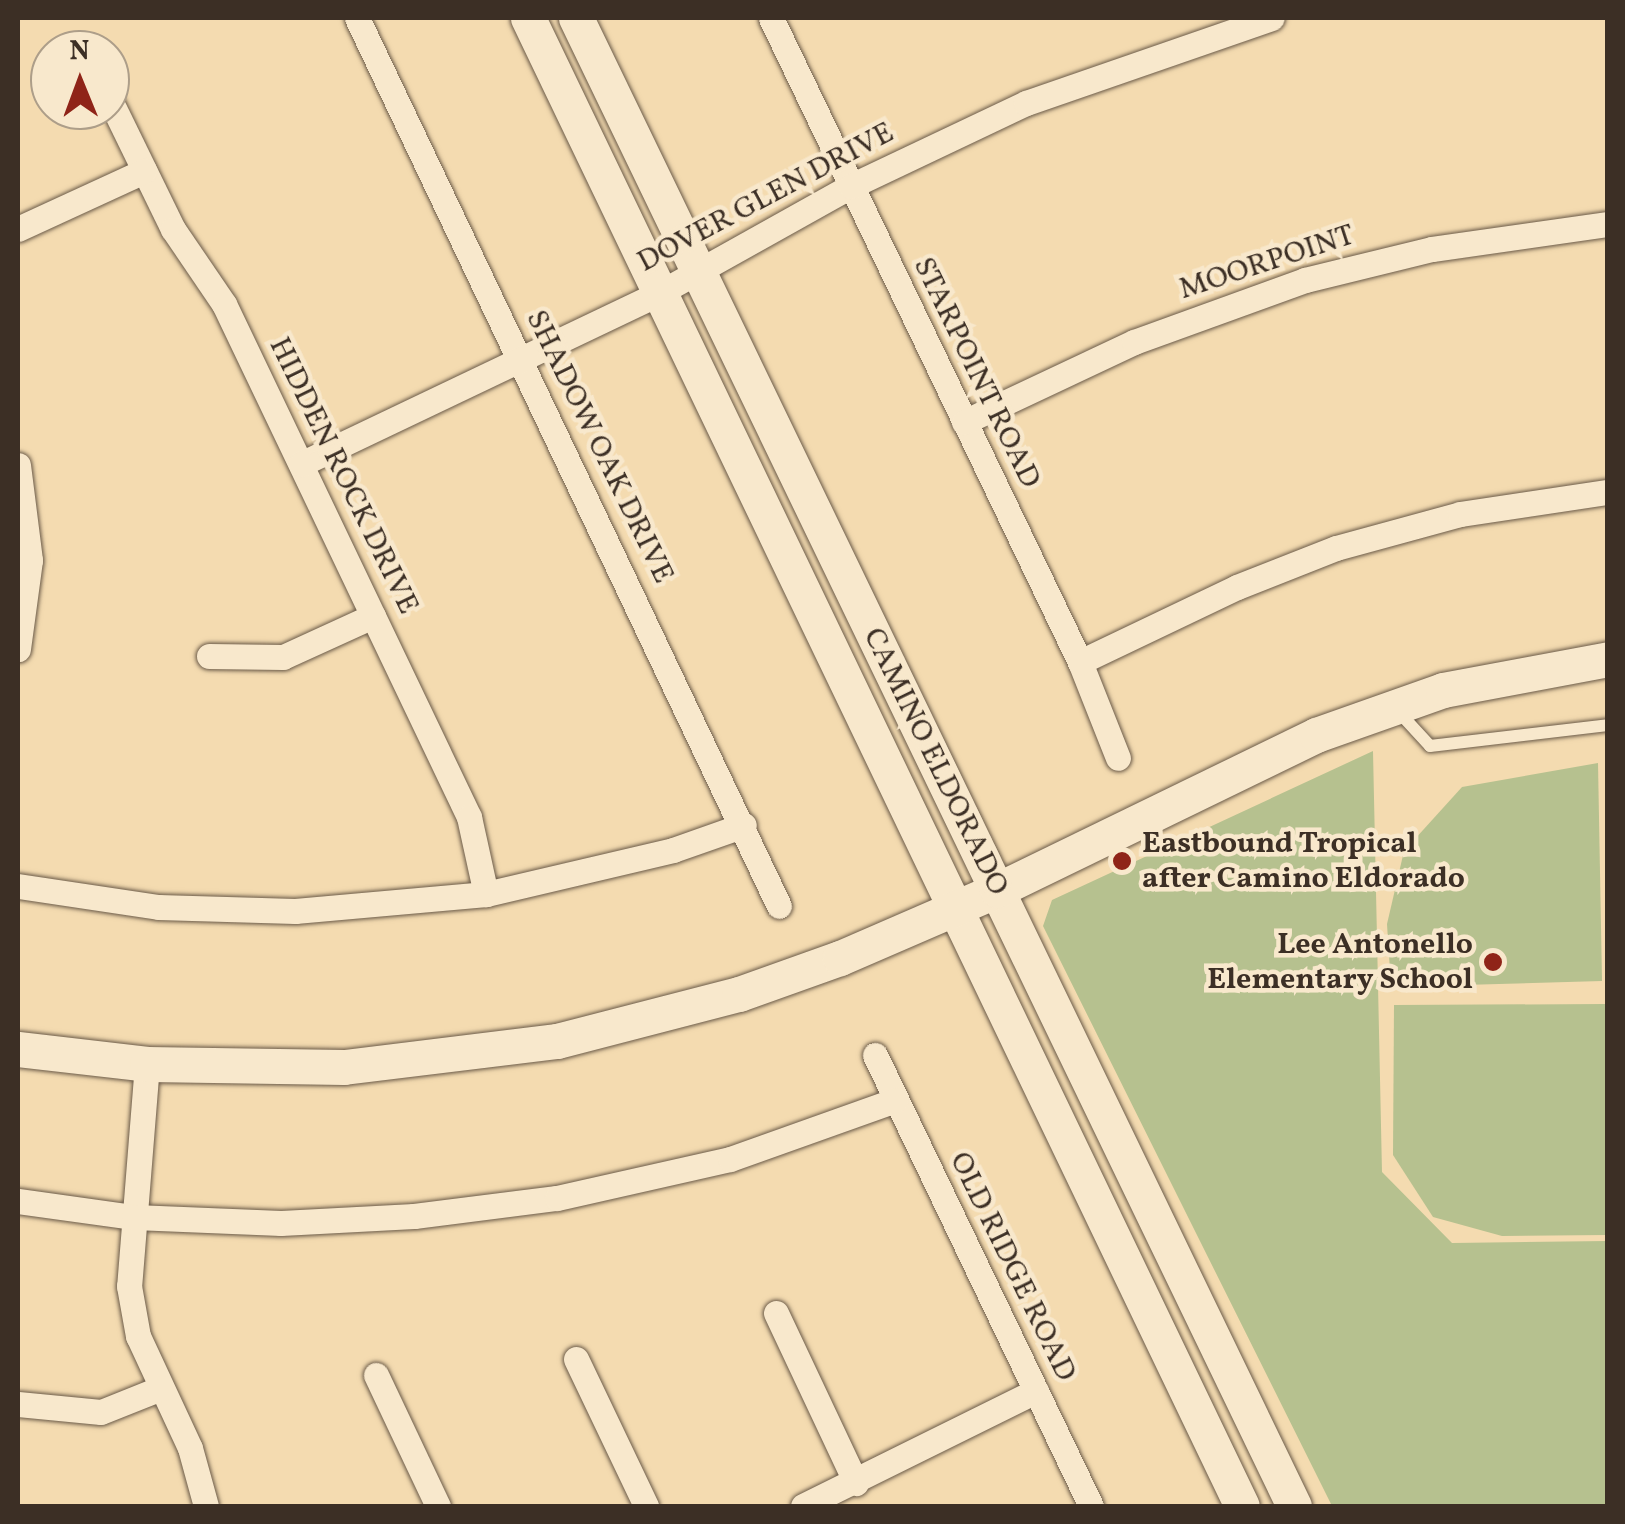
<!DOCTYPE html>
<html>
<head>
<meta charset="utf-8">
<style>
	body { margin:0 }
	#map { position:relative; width:1625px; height:1524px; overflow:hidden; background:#f4dbb0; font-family:Vollkorn,serif }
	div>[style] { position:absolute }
	.green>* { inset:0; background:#b6c18f }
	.roads { filter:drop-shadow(0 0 2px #6a5a48) drop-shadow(0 0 2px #6a5a48) }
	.service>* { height:12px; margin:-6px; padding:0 6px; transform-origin:6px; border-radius:6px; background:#f8e8cc }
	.minor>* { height:25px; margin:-12.5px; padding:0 12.5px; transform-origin:12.5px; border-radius:12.5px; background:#f8e8cc }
	.secondary>* { height:35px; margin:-17.5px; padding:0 17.5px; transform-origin:17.5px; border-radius:17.5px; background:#f8e8cc }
	.dots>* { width:28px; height:28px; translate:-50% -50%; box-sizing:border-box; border:5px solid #f8e8cc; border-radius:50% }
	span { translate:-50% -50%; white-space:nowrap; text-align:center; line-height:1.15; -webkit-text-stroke:9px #f8e8cc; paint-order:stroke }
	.street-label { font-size:30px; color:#3c2f25 }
	.poi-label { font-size:30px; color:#3c2f25; font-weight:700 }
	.left { translate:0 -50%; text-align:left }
	.right { translate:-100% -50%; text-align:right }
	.frame { position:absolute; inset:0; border:20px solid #3c2f25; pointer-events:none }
	.north { position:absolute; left:30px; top:30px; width:100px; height:100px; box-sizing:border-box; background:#f8e8cc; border:2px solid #ad9e89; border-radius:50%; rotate:359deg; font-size:28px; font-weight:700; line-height:40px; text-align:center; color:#3c2f25 }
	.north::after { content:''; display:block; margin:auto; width:35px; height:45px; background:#8f2418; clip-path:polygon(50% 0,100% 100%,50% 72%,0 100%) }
</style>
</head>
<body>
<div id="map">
	<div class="green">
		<div style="clip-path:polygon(1373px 751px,1382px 1172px,1452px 1243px,1607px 1241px,1607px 1506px,1332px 1506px,1043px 926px,1052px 900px)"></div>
		<div style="clip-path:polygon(1598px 763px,1602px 981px,1391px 987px,1387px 924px,1404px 851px,1462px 787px)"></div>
		<div style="clip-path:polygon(1605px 1004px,1607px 1235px,1502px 1236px,1433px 1217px,1393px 1155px,1394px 1005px)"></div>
	</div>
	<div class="roads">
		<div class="service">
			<div style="left:1396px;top:709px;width:50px;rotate:47.4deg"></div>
			<div style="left:1430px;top:746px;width:179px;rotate:-6.7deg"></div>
		</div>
		<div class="minor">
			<div style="left:357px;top:18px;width:983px;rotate:64.58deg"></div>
			<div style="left:771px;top:18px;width:714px;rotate:64.37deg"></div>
			<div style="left:1080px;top:662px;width:103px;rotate:68.4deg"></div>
			<div style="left:110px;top:100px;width:144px;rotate:64deg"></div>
			<div style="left:173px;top:229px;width:91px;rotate:55.8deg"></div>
			<div style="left:224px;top:304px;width:569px;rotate:64.47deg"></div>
			<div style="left:469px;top:817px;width:79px;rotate:77.6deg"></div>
			<div style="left:18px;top:229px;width:139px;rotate:-24.7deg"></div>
			<div style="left:964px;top:422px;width:188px;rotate:-25.2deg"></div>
			<div style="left:1134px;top:342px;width:182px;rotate:-19.9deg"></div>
			<div style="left:1305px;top:280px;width:131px;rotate:-13.7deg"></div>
			<div style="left:1432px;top:249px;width:178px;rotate:-8.1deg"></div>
			<div style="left:301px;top:464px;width:399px;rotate:-25.5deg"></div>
			<div style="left:661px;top:292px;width:218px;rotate:-29.2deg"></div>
			<div style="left:851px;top:186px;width:194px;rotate:-25.4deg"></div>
			<div style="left:1026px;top:103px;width:260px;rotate:-19.1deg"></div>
			<div style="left:18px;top:465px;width:96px;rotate:82.8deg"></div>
			<div style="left:30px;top:560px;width:90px;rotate:97.7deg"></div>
			<div style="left:209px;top:656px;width:74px;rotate:0.8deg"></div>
			<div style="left:283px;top:657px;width:99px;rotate:-24.5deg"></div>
			<div style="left:1080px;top:662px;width:174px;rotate:-25.5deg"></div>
			<div style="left:1237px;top:587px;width:106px;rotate:-21.5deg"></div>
			<div style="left:1336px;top:548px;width:129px;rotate:-15.3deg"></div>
			<div style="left:1460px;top:514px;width:150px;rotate:-8.5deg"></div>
			<div style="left:18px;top:886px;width:142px;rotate:8.5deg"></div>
			<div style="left:158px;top:907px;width:137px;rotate:1.7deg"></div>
			<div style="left:295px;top:911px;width:192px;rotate:-5.1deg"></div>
			<div style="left:486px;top:894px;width:192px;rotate:-13.2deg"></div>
			<div style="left:673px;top:850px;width:75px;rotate:-19.4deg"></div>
			<div style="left:875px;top:1055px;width:500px;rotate:64.41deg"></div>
			<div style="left:147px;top:1064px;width:223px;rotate:94.6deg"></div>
			<div style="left:129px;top:1286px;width:51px;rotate:79.8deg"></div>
			<div style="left:138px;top:1336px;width:123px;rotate:65.1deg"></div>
			<div style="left:190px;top:1448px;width:60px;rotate:74.6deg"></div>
			<div style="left:18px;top:1201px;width:117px;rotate:7.9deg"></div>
			<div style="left:134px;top:1217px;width:147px;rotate:2.3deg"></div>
			<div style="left:281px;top:1223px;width:133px;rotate:-3deg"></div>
			<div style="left:414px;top:1216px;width:144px;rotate:-7.2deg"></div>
			<div style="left:557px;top:1198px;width:177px;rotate:-12.7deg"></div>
			<div style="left:730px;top:1159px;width:176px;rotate:-19.6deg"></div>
			<div style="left:776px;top:1313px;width:188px;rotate:64.8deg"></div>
			<div style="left:576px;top:1359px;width:163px;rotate:64.5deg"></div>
			<div style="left:376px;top:1375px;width:145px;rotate:64.7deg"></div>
			<div style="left:18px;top:1404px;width:83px;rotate:5.5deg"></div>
			<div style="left:101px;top:1412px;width:65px;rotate:-21.8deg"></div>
			<div style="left:803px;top:1506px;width:260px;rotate:-26.3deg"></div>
		</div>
		<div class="secondary">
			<div style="left:528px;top:18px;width:1650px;rotate:64.37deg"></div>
			<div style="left:576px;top:18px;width:1652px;rotate:64.24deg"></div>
			<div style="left:18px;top:1049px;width:130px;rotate:6.6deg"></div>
			<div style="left:147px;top:1064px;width:197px;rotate:0.9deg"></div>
			<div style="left:344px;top:1067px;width:215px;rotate:-7deg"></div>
			<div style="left:557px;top:1041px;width:188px;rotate:-14.5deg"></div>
			<div style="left:739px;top:994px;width:107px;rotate:-19.6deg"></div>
			<div style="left:840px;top:958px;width:171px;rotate:-23.4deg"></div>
			<div style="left:997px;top:890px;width:355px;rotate:-25.9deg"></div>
			<div style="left:1316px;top:735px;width:135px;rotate:-19.5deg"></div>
			<div style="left:1443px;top:690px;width:168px;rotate:-10.6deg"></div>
		</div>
	</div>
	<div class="dots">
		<div style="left:1122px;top:861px;background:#8f2418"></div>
		<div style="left:1493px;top:962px;background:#8f2418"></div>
	</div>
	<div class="street-label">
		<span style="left:766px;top:198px;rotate:-28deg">DOVER GLEN DRIVE</span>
		<span style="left:1267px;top:263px;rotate:-18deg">MOORPOINT</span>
		<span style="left:976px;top:373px;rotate:64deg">STARPOINT ROAD</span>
		<span style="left:599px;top:447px;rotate:64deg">SHADOW OAK DRIVE</span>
		<span style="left:343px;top:476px;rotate:64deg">HIDDEN ROCK DRIVE</span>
		<span style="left:935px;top:762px;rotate:64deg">CAMINO ELDORADO</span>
		<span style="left:1012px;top:1267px;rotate:64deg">OLD RIDGE ROAD</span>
	</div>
	<div class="poi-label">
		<span class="left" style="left:1142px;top:861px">Eastbound Tropical<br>after Camino Eldorado</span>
		<span class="right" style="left:1473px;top:962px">Lee Antonello<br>Elementary School</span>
	</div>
	<div class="frame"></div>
	<div class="north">N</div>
</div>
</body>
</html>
